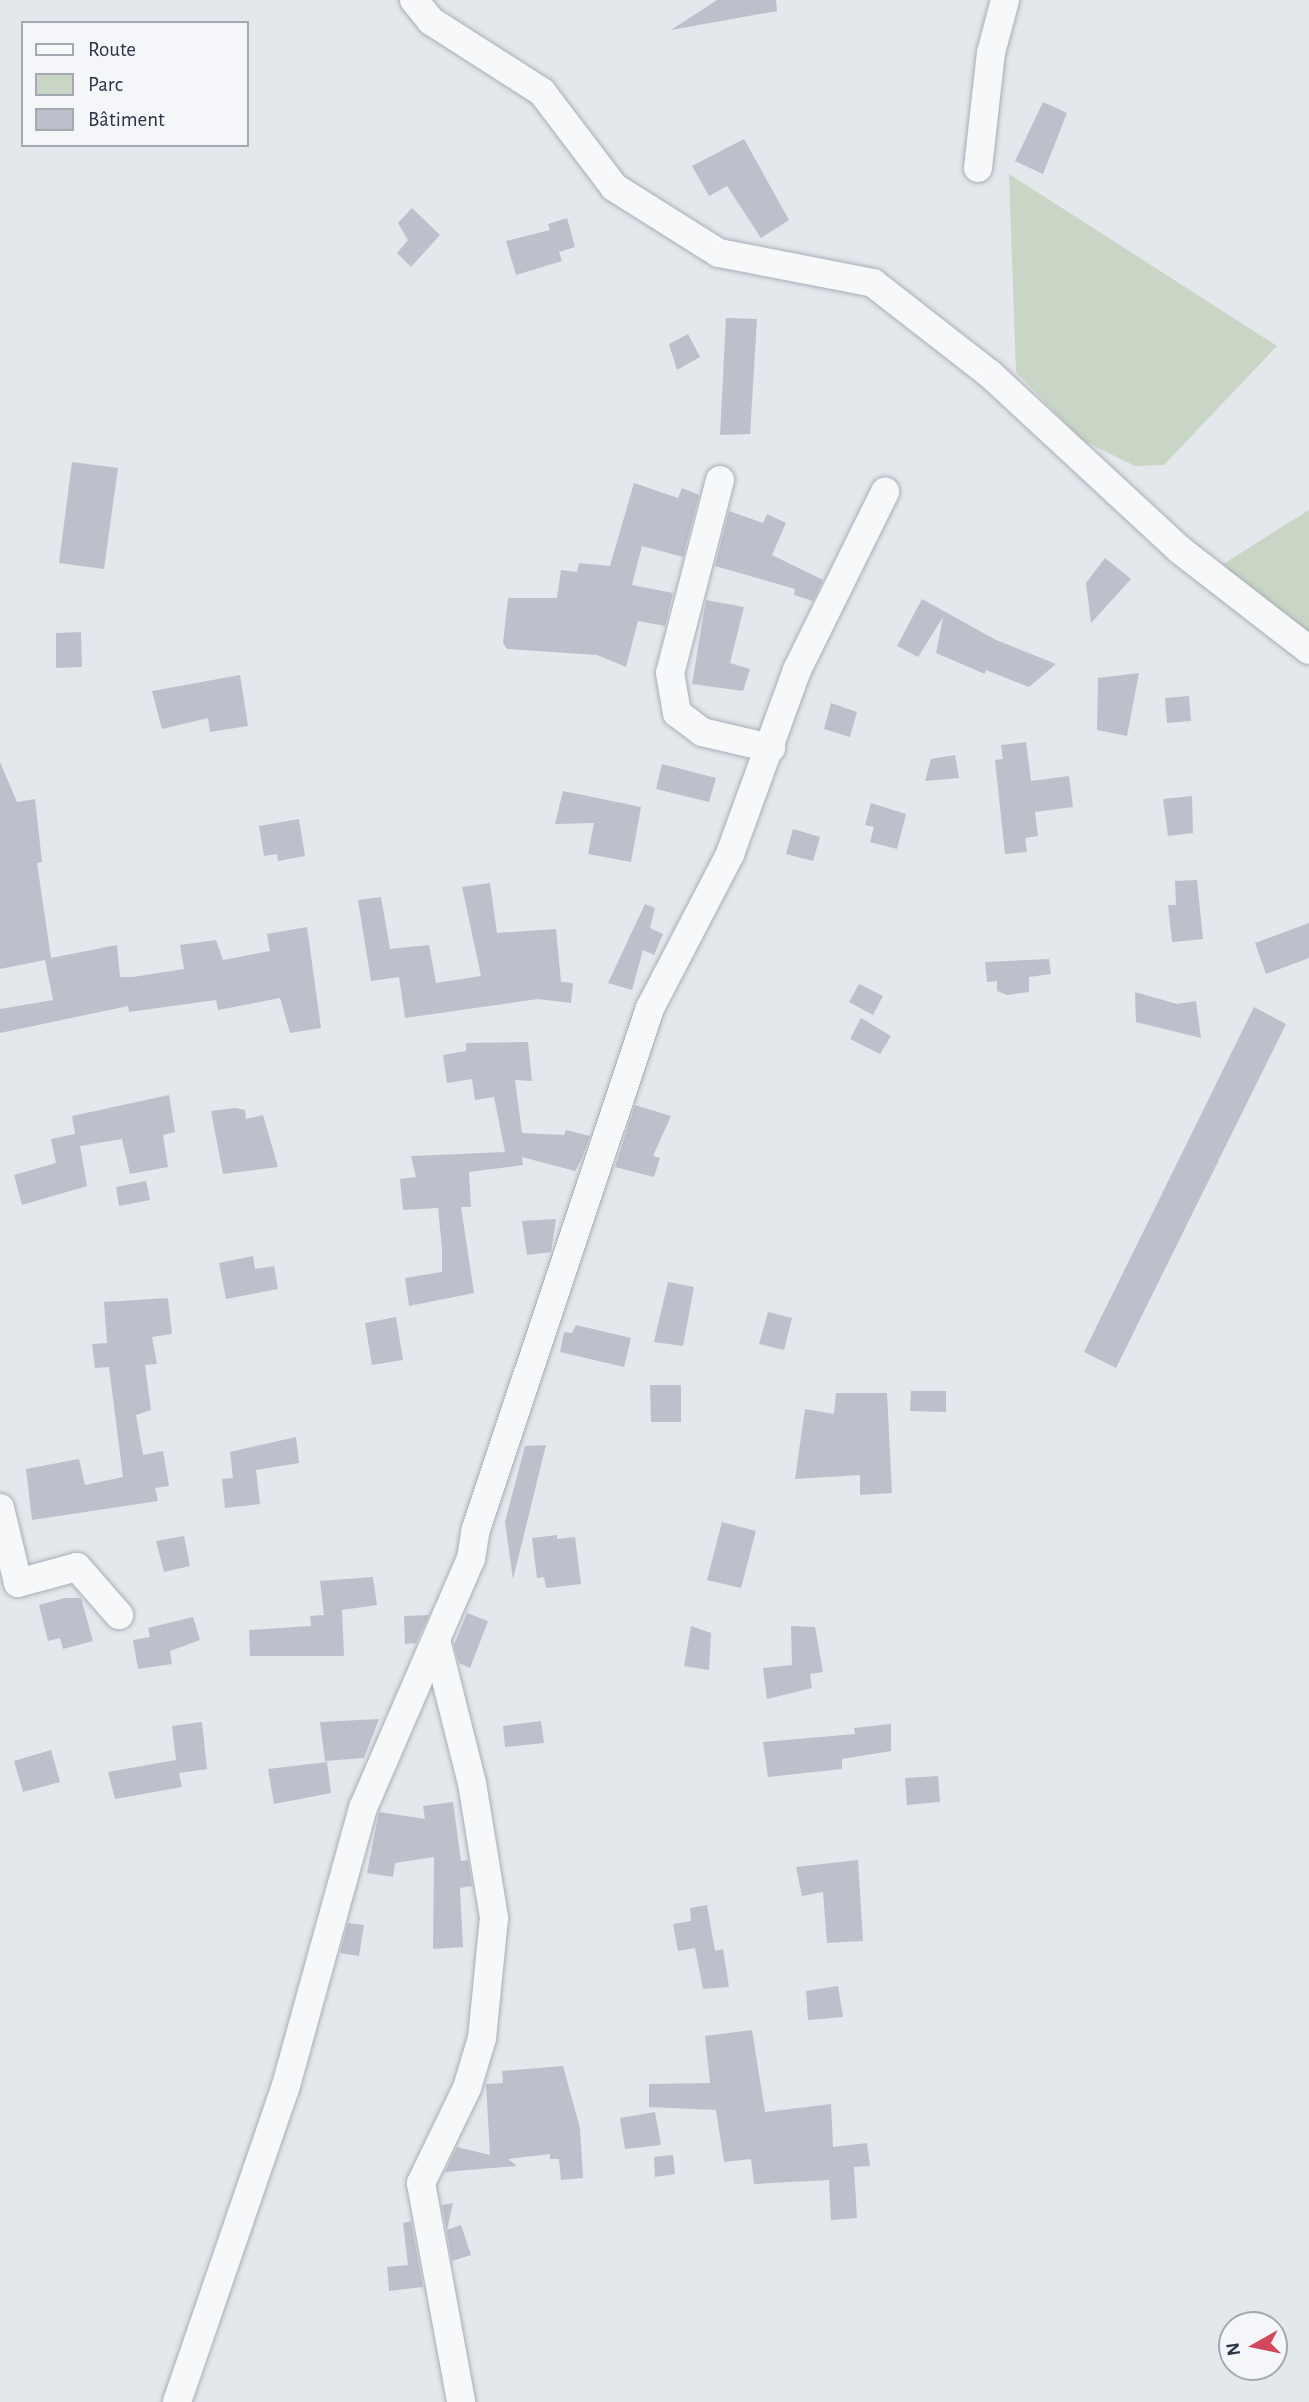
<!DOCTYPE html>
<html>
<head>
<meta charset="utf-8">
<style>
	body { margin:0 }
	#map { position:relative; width:1309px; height:2402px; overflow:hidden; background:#e4e7ec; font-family:"Alegreya Sans",sans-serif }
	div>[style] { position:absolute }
	.green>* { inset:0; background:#c9d6c5 }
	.building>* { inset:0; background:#bbc0ca }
	.roads { filter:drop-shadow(0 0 2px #a9aeb7) drop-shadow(0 0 2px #a9aeb7) }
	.street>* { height:28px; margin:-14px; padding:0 14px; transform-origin:14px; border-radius:14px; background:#f7f8fa }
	span { translate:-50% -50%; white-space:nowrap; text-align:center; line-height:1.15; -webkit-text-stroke:5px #f4f6f9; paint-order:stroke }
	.legend { position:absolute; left:21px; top:21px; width:228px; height:126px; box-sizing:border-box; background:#f4f6f9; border:2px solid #a4a8b1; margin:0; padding:9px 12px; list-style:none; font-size:21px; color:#2b3445 }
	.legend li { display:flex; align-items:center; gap:14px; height:35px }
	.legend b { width:35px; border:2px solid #a4a8b1 }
	.north { position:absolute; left:1218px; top:2311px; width:70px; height:70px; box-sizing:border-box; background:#f4f6f9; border:2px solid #a4a8b1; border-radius:50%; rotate:261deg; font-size:19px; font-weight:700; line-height:28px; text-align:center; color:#2b3445 }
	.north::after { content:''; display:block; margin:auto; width:24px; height:32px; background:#d1495b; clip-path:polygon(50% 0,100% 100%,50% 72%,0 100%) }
</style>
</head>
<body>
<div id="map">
	<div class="green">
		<div style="clip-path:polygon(1009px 174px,1277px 346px,1164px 465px,1135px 466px,1082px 440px,1016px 372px)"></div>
		<div style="clip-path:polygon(1309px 510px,1309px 650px,1209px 573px)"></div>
	</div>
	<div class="building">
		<div style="clip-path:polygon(717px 0,776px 0,777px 11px,671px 30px)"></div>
		<div style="clip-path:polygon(1043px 102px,1067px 113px,1043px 174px,1015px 161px)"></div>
		<div style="clip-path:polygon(744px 139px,789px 220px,761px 238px,727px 186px,709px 196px,692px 166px)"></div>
		<div style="clip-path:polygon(412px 208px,440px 235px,411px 267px,397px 253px,408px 240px,398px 223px)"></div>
		<div style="clip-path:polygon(567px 218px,575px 247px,559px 252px,562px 261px,516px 275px,506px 241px,550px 230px,548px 224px)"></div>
		<div style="clip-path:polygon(726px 318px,757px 319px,750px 434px,720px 435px)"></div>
		<div style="clip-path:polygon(688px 334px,700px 357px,677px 370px,669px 344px)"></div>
		<div style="clip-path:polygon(72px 462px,118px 468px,104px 569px,59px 563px)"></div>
		<div style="clip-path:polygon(634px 483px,678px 498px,682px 488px,699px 495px,683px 557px,642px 546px,632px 585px,673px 593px,665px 626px,638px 621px,626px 667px,597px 655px,507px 649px,503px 643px,508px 598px,557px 598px,561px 570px,577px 572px,579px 563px,610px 566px)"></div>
		<div style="clip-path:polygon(729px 511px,763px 523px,767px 514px,786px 523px,772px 555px,823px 580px,813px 601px,794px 595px,795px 589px,715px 566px)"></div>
		<div style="clip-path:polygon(1105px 558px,1131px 579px,1091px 623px,1086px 583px)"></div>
		<div style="clip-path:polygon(922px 599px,996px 640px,1056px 664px,1029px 687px,986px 670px,985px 674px,936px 653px,943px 617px,918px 657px,897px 646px)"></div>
		<div style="clip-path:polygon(706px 600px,744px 607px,730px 663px,750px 669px,743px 691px,692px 684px)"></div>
		<div style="clip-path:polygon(81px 632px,82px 667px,56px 668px,56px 633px)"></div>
		<div style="clip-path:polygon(1139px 673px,1127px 736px,1097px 730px,1098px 678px)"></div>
		<div style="clip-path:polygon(240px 675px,248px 726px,210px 732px,208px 718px,162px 729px,152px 691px)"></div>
		<div style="clip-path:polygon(1189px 696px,1191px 721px,1167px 723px,1165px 698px)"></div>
		<div style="clip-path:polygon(831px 703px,857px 712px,850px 737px,824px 729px)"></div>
		<div style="clip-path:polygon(1026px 742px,1031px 781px,1069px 776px,1073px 807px,1035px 812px,1038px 836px,1025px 838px,1027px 852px,1005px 854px,995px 760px,1003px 759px,1001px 745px)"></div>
		<div style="clip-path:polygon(955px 755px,959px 778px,925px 781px,931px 759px)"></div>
		<div style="clip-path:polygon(0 762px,17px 802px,35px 799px,42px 862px,37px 863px,51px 958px,117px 945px,120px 977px,133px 977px,184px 969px,180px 945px,216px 940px,223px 960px,270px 951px,267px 934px,307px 927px,321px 1028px,290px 1033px,280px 998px,218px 1010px,216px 1000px,129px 1012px,128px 1006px,0 1033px,0 1009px,53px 1000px,45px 960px,0 969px)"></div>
		<div style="clip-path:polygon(662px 764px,716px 778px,709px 802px,656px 789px)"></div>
		<div style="clip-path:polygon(563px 791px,641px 807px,631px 862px,588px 854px,594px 823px,555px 824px)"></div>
		<div style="clip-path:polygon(1192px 796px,1193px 833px,1168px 836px,1163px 799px)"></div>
		<div style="clip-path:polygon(871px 803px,906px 814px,897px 849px,870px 842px,874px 827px,865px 825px)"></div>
		<div style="clip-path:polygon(299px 819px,305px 856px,278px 861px,277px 854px,264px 856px,259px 826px)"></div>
		<div style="clip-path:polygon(793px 829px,820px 837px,813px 861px,786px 854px)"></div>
		<div style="clip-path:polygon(1197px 880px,1203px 939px,1172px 942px,1168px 905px,1176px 905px,1175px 881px)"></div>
		<div style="clip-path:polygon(490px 883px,497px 933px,556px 929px,561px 982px,573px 983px,571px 1003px,538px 999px,405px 1018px,399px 977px,371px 981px,358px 900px,381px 897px,390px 949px,429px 945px,436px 983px,481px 976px,462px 887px)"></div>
		<div style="clip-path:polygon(645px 904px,655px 908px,650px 928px,663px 934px,654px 955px,643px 950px,632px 990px,608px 983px)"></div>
		<div style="clip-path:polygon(1309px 923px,1309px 958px,1266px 974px,1255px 943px)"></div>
		<div style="clip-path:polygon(1049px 959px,1051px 974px,1029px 977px,1029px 992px,1007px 995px,997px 991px,997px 981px,987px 982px,985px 962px)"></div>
		<div style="clip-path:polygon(859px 984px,883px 996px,873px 1015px,849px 1002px)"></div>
		<div style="clip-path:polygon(1135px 992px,1177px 1004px,1196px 1001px,1201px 1038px,1136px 1022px)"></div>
		<div style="clip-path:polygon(1254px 1007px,1286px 1024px,1116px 1368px,1084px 1352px)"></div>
		<div style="clip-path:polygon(861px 1018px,891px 1036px,880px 1054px,850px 1039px)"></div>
		<div style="clip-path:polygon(528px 1042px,532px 1081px,515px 1080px,522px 1133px,564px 1135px,566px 1130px,590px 1136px,582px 1158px,575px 1171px,522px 1157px,523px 1165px,469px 1172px,471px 1207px,461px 1207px,474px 1293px,409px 1306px,405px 1278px,442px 1272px,442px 1248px,438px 1208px,403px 1210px,400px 1179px,416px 1177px,411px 1156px,505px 1152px,494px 1097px,475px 1100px,472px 1079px,447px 1083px,443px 1055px,466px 1051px,466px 1043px)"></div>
		<div style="clip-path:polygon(169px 1095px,175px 1132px,163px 1135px,168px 1167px,130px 1174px,122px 1139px,80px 1146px,87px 1186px,22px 1205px,14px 1175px,56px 1163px,51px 1139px,75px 1134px,72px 1116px)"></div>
		<div style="clip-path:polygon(635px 1105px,671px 1116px,653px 1156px,660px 1158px,654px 1177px,615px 1167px)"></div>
		<div style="clip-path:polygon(235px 1108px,245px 1110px,246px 1119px,263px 1115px,278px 1167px,223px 1174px,211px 1111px)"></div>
		<div style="clip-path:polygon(146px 1181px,150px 1200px,119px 1206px,116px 1187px)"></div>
		<div style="clip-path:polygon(556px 1219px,551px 1252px,527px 1255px,522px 1221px)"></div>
		<div style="clip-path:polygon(253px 1256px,255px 1269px,274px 1266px,278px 1289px,226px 1299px,219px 1263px)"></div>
		<div style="clip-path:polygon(668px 1282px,694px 1287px,683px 1346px,654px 1342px)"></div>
		<div style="clip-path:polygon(168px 1298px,172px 1334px,152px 1337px,157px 1364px,145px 1365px,151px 1410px,136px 1415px,143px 1455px,163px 1451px,169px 1486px,155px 1488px,158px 1501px,32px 1520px,26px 1469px,79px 1459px,85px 1485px,123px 1477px,109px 1367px,95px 1368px,92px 1344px,107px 1343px,104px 1302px)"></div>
		<div style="clip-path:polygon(768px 1312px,792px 1318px,784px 1350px,759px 1344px)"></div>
		<div style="clip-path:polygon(396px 1317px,403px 1360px,372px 1365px,365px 1323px)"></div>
		<div style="clip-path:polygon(576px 1325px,631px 1338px,624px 1367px,560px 1352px,564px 1332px,572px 1333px)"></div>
		<div style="clip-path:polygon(650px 1385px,681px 1385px,681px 1422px,651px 1422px)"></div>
		<div style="clip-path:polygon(911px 1391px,946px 1391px,946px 1412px,910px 1411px)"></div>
		<div style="clip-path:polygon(836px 1393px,887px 1393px,892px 1493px,860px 1495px,860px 1475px,795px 1479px,805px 1409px,834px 1414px)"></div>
		<div style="clip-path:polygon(296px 1437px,299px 1463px,256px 1470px,260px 1504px,225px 1508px,222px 1479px,233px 1478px,230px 1452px)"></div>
		<div style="clip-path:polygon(546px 1445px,513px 1579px,505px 1522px,525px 1446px)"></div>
		<div style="clip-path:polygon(722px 1522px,756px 1531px,741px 1588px,707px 1580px)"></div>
		<div style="clip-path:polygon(557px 1535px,557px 1539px,575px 1537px,581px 1584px,546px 1588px,544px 1577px,537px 1578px,532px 1538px)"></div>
		<div style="clip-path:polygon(184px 1536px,190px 1566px,164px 1572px,156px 1541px)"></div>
		<div style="clip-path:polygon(373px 1577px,377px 1605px,342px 1610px,344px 1656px,250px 1656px,249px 1630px,311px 1626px,310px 1616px,324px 1615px,320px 1581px)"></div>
		<div style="clip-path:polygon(65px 1598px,81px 1598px,93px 1641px,63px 1649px,60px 1638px,48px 1641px,39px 1605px)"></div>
		<div style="clip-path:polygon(467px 1613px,488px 1621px,470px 1668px,459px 1663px,454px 1645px)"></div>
		<div style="clip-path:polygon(429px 1615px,416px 1643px,405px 1644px,404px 1616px)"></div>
		<div style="clip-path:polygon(193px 1617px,200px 1640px,170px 1651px,172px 1664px,138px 1669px,133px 1640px,150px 1637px,148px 1628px)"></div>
		<div style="clip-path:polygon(691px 1626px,711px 1633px,709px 1670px,684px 1666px)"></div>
		<div style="clip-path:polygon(791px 1626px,815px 1627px,823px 1672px,810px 1674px,812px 1688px,767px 1699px,763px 1668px,792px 1665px)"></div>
		<div style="clip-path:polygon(379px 1719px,364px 1758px,325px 1761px,320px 1722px)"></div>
		<div style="clip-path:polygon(541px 1721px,544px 1743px,505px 1747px,503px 1726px)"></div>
		<div style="clip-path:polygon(202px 1722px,207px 1769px,179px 1773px,182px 1787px,115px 1799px,108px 1772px,176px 1760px,172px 1726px)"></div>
		<div style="clip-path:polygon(891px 1724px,891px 1751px,842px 1759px,842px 1769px,768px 1777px,763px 1742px,855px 1734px,854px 1728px)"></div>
		<div style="clip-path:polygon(51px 1750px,60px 1782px,23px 1792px,14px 1761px)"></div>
		<div style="clip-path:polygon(327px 1762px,331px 1793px,274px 1804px,268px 1769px)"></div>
		<div style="clip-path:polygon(938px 1776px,940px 1802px,907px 1805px,905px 1778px)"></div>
		<div style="clip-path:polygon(453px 1802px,461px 1861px,468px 1860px,472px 1886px,460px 1888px,463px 1947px,433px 1949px,434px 1857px,395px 1863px,393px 1877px,367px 1873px,379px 1812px,425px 1819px,423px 1806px)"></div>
		<div style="clip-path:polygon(858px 1860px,863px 1941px,827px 1943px,823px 1892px,802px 1896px,796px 1867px)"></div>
		<div style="clip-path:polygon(707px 1905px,715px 1951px,723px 1949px,729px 1987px,703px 1989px,695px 1948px,678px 1951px,673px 1924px,691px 1921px,690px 1908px)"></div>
		<div style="clip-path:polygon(348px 1923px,364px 1925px,359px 1956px,340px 1953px)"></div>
		<div style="clip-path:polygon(838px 1986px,843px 2017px,808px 2020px,806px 1991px)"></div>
		<div style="clip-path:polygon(752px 2030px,765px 2112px,831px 2104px,833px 2147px,867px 2143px,870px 2166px,854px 2167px,857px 2218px,831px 2220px,829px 2180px,754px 2184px,751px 2159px,724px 2162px,716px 2110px,649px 2107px,649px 2084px,710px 2083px,705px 2036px)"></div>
		<div style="clip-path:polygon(563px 2066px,580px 2128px,583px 2178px,561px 2180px,559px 2159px,550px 2159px,550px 2154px,508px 2159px,517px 2166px,445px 2172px,457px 2147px,490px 2155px,486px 2084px,503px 2083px,502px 2071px)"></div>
		<div style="clip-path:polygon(655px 2112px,661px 2145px,625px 2149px,620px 2118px)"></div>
		<div style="clip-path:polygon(673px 2155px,675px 2174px,655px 2177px,654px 2157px)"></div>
		<div style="clip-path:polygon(453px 2203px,447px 2230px,461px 2225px,471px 2255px,452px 2261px,442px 2205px)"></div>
		<div style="clip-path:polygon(411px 2221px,423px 2287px,389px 2291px,387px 2267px,408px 2265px,403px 2223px)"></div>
	</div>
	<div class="roads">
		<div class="street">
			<div style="left:414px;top:0;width:27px;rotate:51deg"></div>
			<div style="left:431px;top:21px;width:132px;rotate:32.6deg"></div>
			<div style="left:542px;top:92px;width:119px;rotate:52.8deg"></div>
			<div style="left:614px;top:187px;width:124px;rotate:32.2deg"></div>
			<div style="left:719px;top:253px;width:157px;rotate:11deg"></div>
			<div style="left:873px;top:283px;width:148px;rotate:37.9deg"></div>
			<div style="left:990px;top:374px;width:259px;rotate:42.8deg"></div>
			<div style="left:1180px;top:550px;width:163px;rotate:37.8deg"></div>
			<div style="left:978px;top:168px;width:116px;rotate:-83.6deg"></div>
			<div style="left:991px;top:53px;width:55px;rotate:-75.2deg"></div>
			<div style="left:720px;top:480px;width:199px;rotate:104.5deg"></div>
			<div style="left:670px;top:673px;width:41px;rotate:80.1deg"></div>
			<div style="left:677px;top:713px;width:31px;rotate:37deg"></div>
			<div style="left:702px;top:732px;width:71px;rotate:13.1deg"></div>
			<div style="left:0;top:1508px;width:77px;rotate:76.5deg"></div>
			<div style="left:18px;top:1583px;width:61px;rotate:-15.2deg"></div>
			<div style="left:77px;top:1567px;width:64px;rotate:48.8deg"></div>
			<div style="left:437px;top:1644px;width:143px;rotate:75.9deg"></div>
			<div style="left:472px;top:1783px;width:137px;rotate:80.7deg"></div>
			<div style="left:494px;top:1918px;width:121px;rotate:95.7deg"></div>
			<div style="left:482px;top:2038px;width:52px;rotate:106.7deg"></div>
			<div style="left:467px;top:2088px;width:106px;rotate:115.8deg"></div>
			<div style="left:421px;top:2183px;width:223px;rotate:79.6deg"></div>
			<div style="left:177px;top:2402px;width:331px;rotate:-71deg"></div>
			<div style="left:285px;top:2089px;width:292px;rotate:-74.5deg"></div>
			<div style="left:363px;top:1808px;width:271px;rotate:-66.6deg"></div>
			<div style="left:471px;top:1559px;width:30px;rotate:-81deg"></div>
			<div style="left:476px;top:1529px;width:549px;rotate:-71.53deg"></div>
			<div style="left:650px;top:1008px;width:174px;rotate:-62.5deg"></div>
			<div style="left:730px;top:854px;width:196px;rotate:-70deg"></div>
			<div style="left:797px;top:670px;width:199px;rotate:-63.7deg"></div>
		</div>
	</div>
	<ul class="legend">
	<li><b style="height:9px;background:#f7f8fa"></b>Route</li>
	<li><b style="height:19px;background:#c9d6c5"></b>Parc</li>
	<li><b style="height:19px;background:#bbc0ca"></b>Bâtiment</li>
	</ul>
	<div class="north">N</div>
</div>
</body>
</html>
